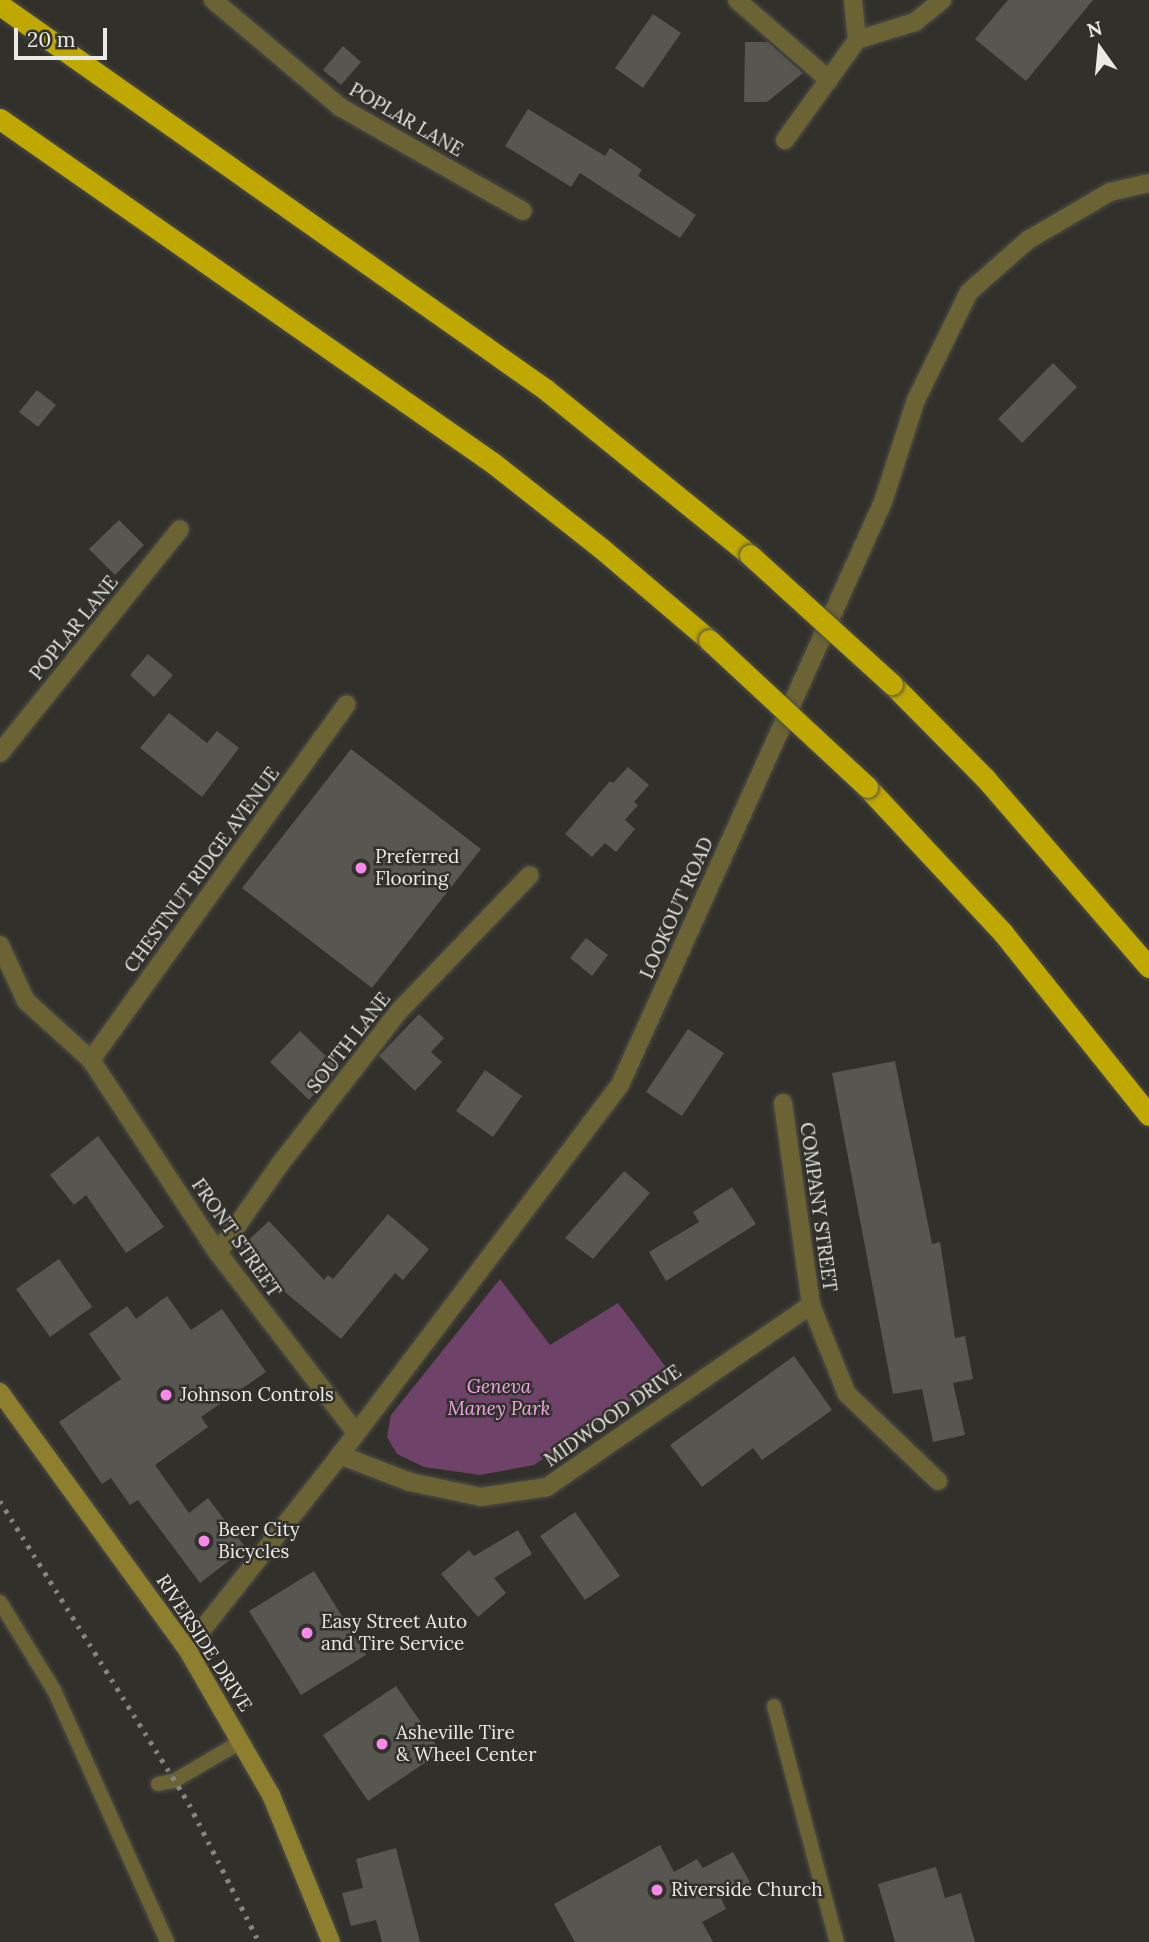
<!DOCTYPE html>
<html>
<head>
<meta charset="utf-8">
<style>
	body { margin:0 }
	#map { position:relative; width:1149px; height:1942px; overflow:hidden; background:#31302a; font-family:Lora,serif }
	div>[style] { position:absolute }
	.green>* { inset:0; background:#6f4369 }
	.building>* { inset:0; background:#575650 }
	.roads { filter:drop-shadow(0 0 2px #4e4e48) drop-shadow(0 0 2px #4e4e48) }
	.service>* { height:14px; margin:-7px; padding:0 7px; transform-origin:7px; border-radius:7px; background:#6c6334 }
	.minor>* { height:18px; margin:-9px; padding:0 9px; transform-origin:9px; border-radius:9px; background:#6c6334 }
	.secondary>* { height:18px; margin:-9px; padding:0 9px; transform-origin:9px; border-radius:9px; background:#8d7f2d }
	.motorway>* { height:21px; margin:-10.5px; padding:0 10.5px; transform-origin:10.5px; border-radius:10.5px; background:#bfa802 }
	.rail>* { height:5px; margin-top:-2.5px; transform-origin:0; background:repeating-linear-gradient(90deg,#878781 0 3.5px,transparent 0 10.5px) }
	.bridges { filter:drop-shadow(0 0 2px #4e4e48) drop-shadow(0 0 2px #4e4e48) }
	.motorway-bridge>* { height:21px; margin:-10.5px; padding:0 10.5px; transform-origin:10.5px; border-radius:10.5px; background:#bfa802 }
	.dots>* { width:19px; height:19px; translate:-50% -50%; box-sizing:border-box; border:4px solid #31302a; border-radius:50% }
	span { translate:-50% -50%; white-space:nowrap; text-align:center; line-height:1.15; -webkit-text-stroke:5px #31302a; paint-order:stroke }
	.street-label { font-size:19px; color:#e9e9e5 }
	.poi-label { font-size:19px; color:#e9e9e5 }
	.left { translate:0 -50%; text-align:left }
	.park-label { font-size:19px; color:#f0a5e6; font-style:italic }
	.north { position:absolute; left:1065px; top:14px; width:70px; height:70px; -webkit-text-stroke:5px #31302a; paint-order:stroke; rotate:345deg; font-size:19px; font-weight:700; line-height:28px; text-align:center; color:#e9e9e5 }
	.north::after { content:''; display:block; margin:auto; width:24px; height:32px; background:#e9e9e5; clip-path:polygon(50% 0,100% 100%,50% 72%,0 100%) }
	.scale { position:absolute; left:14px; top:28px; width:93px; height:32px; box-sizing:border-box; border:4px solid #e9e9e5; border-top:0; padding-left:9px; font-size:21px; line-height:24px; white-space:nowrap; color:#e9e9e5; -webkit-text-stroke:5px #31302a; paint-order:stroke }
</style>
</head>
<body>
<div id="map">
	<div class="green">
		<div style="clip-path:polygon(500px 1279px,550px 1345px,618px 1303px,671px 1374px,534px 1465px,480px 1475px,424px 1467px,397px 1454px,387px 1437px,391px 1415px)"></div>
	</div>
	<div class="building">
		<div style="clip-path:polygon(1008px 0,1093px 0,1026px 81px,975px 39px)"></div>
		<div style="clip-path:polygon(653px 14px,681px 33px,643px 88px,615px 68px)"></div>
		<div style="clip-path:polygon(745px 42px,768px 42px,803px 73px,767px 102px,744px 102px)"></div>
		<div style="clip-path:polygon(343px 46px,361px 62px,341px 85px,323px 70px)"></div>
		<div style="clip-path:polygon(528px 109px,605px 156px,610px 148px,642px 170px,638px 176px,696px 215px,680px 238px,580px 173px,571px 187px,505px 146px)"></div>
		<div style="clip-path:polygon(1053px 363px,1077px 387px,1022px 443px,998px 419px)"></div>
		<div style="clip-path:polygon(37px 390px,56px 405px,38px 427px,19px 412px)"></div>
		<div style="clip-path:polygon(119px 520px,144px 545px,115px 575px,89px 549px)"></div>
		<div style="clip-path:polygon(148px 654px,173px 675px,154px 697px,130px 675px)"></div>
		<div style="clip-path:polygon(169px 713px,207px 743px,217px 731px,239px 748px,202px 797px,140px 748px)"></div>
		<div style="clip-path:polygon(351px 749px,481px 849px,372px 988px,242px 888px)"></div>
		<div style="clip-path:polygon(628px 767px,649px 785px,634px 802px,638px 805px,625px 820px,635px 829px,616px 852px,605px 843px,592px 857px,565px 834px,610px 781px,613px 783px)"></div>
		<div style="clip-path:polygon(586px 938px,608px 955px,592px 976px,570px 958px)"></div>
		<div style="clip-path:polygon(419px 1014px,444px 1038px,431px 1052px,442px 1062px,415px 1091px,379px 1056px)"></div>
		<div style="clip-path:polygon(688px 1029px,724px 1053px,682px 1116px,646px 1092px)"></div>
		<div style="clip-path:polygon(300px 1031px,339px 1069px,309px 1100px,270px 1062px)"></div>
		<div style="clip-path:polygon(895px 1061px,932px 1244px,940px 1242px,955px 1338px,965px 1336px,973px 1379px,953px 1383px,965px 1435px,933px 1442px,922px 1389px,893px 1394px,832px 1073px)"></div>
		<div style="clip-path:polygon(485px 1070px,522px 1096px,493px 1137px,456px 1111px)"></div>
		<div style="clip-path:polygon(98px 1136px,164px 1227px,126px 1253px,86px 1195px,74px 1205px,50px 1175px)"></div>
		<div style="clip-path:polygon(624px 1171px,650px 1193px,593px 1259px,565px 1238px)"></div>
		<div style="clip-path:polygon(732px 1187px,756px 1224px,666px 1281px,649px 1252px,699px 1222px,693px 1212px)"></div>
		<div style="clip-path:polygon(388px 1214px,429px 1249px,403px 1280px,395px 1273px,341px 1339px,267px 1277px,240px 1248px,269px 1221px,324px 1280px,328px 1275px,333px 1279px)"></div>
		<div style="clip-path:polygon(59px 1259px,92px 1307px,50px 1337px,16px 1289px)"></div>
		<div style="clip-path:polygon(167px 1296px,191px 1330px,222px 1309px,266px 1372px,201px 1417px,208px 1427px,155px 1465px,189px 1513px,208px 1498px,246px 1548px,200px 1583px,138px 1500px,130px 1505px,111px 1478px,102px 1484px,59px 1422px,121px 1379px,89px 1334px,127px 1306px,136px 1319px)"></div>
		<div style="clip-path:polygon(794px 1356px,832px 1410px,762px 1460px,753px 1448px,702px 1487px,670px 1445px)"></div>
		<div style="clip-path:polygon(575px 1512px,620px 1576px,585px 1600px,540px 1536px)"></div>
		<div style="clip-path:polygon(518px 1530px,532px 1554px,494px 1578px,506px 1593px,478px 1617px,441px 1574px,469px 1550px,474px 1556px)"></div>
		<div style="clip-path:polygon(314px 1571px,366px 1655px,301px 1695px,249px 1611px)"></div>
		<div style="clip-path:polygon(396px 1686px,441px 1752px,368px 1801px,323px 1735px)"></div>
		<div style="clip-path:polygon(660px 1845px,674px 1872px,697px 1859px,703px 1868px,733px 1852px,750px 1882px,721px 1898px,726px 1909px,702px 1922px,713px 1942px,575px 1942px,554px 1904px)"></div>
		<div style="clip-path:polygon(396px 1848px,420px 1942px,382px 1942px,376px 1920px,351px 1926px,342px 1893px,363px 1888px,356px 1859px)"></div>
		<div style="clip-path:polygon(936px 1867px,945px 1898px,961px 1893px,975px 1942px,895px 1942px,878px 1884px)"></div>
	</div>
	<div class="roads">
		<div class="service">
			<div style="left:0;top:1602px;width:103px;rotate:58.5deg"></div>
			<div style="left:54px;top:1690px;width:276px;rotate:65.8deg"></div>
			<div style="left:774px;top:1706px;width:244px;rotate:75.1deg"></div>
			<div style="left:158px;top:1784px;width:16px;rotate:-11deg"></div>
			<div style="left:174px;top:1781px;width:79px;rotate:-30.5deg"></div>
		</div>
		<div class="minor">
			<div style="left:213px;top:0;width:166px;rotate:40.1deg"></div>
			<div style="left:340px;top:107px;width:210px;rotate:29.6deg"></div>
			<div style="left:737px;top:0;width:122px;rotate:41deg"></div>
			<div style="left:857px;top:40px;width:61px;rotate:-17.2deg"></div>
			<div style="left:915px;top:22px;width:35px;rotate:-39deg"></div>
			<div style="left:785px;top:140px;width:123px;rotate:-54.2deg"></div>
			<div style="left:857px;top:40px;width:40px;rotate:-95.7deg"></div>
			<div style="left:0;top:753px;width:287px;rotate:-51.2deg"></div>
			<div style="left:0;top:945px;width:62px;rotate:65.1deg"></div>
			<div style="left:26px;top:1001px;width:88px;rotate:42.2deg"></div>
			<div style="left:91px;top:1060px;width:231px;rotate:56.7deg"></div>
			<div style="left:218px;top:1253px;width:227px;rotate:52.5deg"></div>
			<div style="left:91px;top:1060px;width:438px;rotate:-54.3deg"></div>
			<div style="left:783px;top:1103px;width:204px;rotate:82.1deg"></div>
			<div style="left:811px;top:1305px;width:96px;rotate:68deg"></div>
			<div style="left:847px;top:1394px;width:126px;rotate:43.7deg"></div>
			<div style="left:218px;top:1253px;width:108px;rotate:-55.1deg"></div>
			<div style="left:280px;top:1164px;width:195px;rotate:-52.1deg"></div>
			<div style="left:400px;top:1010px;width:187px;rotate:-46.1deg"></div>
			<div style="left:340px;top:1455px;width:75px;rotate:21.1deg"></div>
			<div style="left:410px;top:1482px;width:73px;rotate:11.9deg"></div>
			<div style="left:481px;top:1497px;width:67px;rotate:-8.6deg"></div>
			<div style="left:547px;top:1487px;width:321px;rotate:-34.6deg"></div>
			<div style="left:187px;top:1649px;width:247px;rotate:-51.7deg"></div>
			<div style="left:340px;top:1455px;width:464px;rotate:-52.9deg"></div>
			<div style="left:620px;top:1085px;width:640px;rotate:-65.72deg"></div>
			<div style="left:883px;top:502px;width:107px;rotate:-72.1deg"></div>
			<div style="left:916px;top:400px;width:120px;rotate:-63.9deg"></div>
			<div style="left:969px;top:292px;width:79px;rotate:-41.4deg"></div>
			<div style="left:1028px;top:240px;width:95px;rotate:-30.3deg"></div>
			<div style="left:1110px;top:192px;width:40px;rotate:-13deg"></div>
		</div>
		<div class="secondary">
			<div style="left:0;top:1392px;width:318px;rotate:54deg"></div>
			<div style="left:187px;top:1649px;width:168px;rotate:60.1deg"></div>
			<div style="left:271px;top:1795px;width:159px;rotate:67.8deg"></div>
		</div>
		<div class="motorway">
			<div style="left:0;top:5px;width:667px;rotate:35.17deg"></div>
			<div style="left:545px;top:389px;width:264px;rotate:39deg"></div>
			<div style="left:0;top:119px;width:601px;rotate:34.91deg"></div>
			<div style="left:493px;top:463px;width:137px;rotate:38.2deg"></div>
			<div style="left:601px;top:548px;width:142px;rotate:40.4deg"></div>
			<div style="left:892px;top:684px;width:132px;rotate:45.3deg"></div>
			<div style="left:985px;top:778px;width:250px;rotate:49.1deg"></div>
			<div style="left:867px;top:787px;width:200px;rotate:47deg"></div>
			<div style="left:1003px;top:933px;width:233px;rotate:51.3deg"></div>
		</div>
	</div>
	<div class="rail">
		<div style="left:0;top:1501px;width:357px;rotate:58deg"></div>
		<div style="left:189px;top:1804px;width:155px;rotate:63.1deg"></div>
	</div>
	<div class="bridges">
		<div class="motorway-bridge">
			<div style="left:750px;top:555px;width:192px;rotate:42.3deg"></div>
			<div style="left:709px;top:640px;width:216px;rotate:42.9deg"></div>
		</div>
	</div>
	<div class="dots">
		<div style="left:361px;top:868px;background:#f888ea"></div>
		<div style="left:166px;top:1395px;background:#f888ea"></div>
		<div style="left:204px;top:1541px;background:#f888ea"></div>
		<div style="left:307px;top:1633px;background:#f888ea"></div>
		<div style="left:382px;top:1744px;background:#f888ea"></div>
		<div style="left:657px;top:1890px;background:#f888ea"></div>
	</div>
	<div class="street-label">
		<span style="left:406px;top:120px;rotate:30deg">POPLAR LANE</span>
		<span style="left:74px;top:628px;rotate:-51deg">POPLAR LANE</span>
		<span style="left:202px;top:870px;rotate:-54deg">CHESTNUT RIDGE AVENUE</span>
		<span style="left:677px;top:908px;rotate:-66deg">LOOKOUT ROAD</span>
		<span style="left:349px;top:1043px;rotate:-52deg">SOUTH LANE</span>
		<span style="left:818px;top:1207px;rotate:82deg">COMPANY STREET</span>
		<span style="left:236px;top:1238px;rotate:55deg">FRONT STREET</span>
		<span style="left:613px;top:1416px;rotate:-35deg">MIDWOOD DRIVE</span>
		<span style="left:204px;top:1643px;rotate:57deg">RIVERSIDE DRIVE</span>
	</div>
	<div class="poi-label">
		<span class="left" style="left:375px;top:868px">Preferred<br>Flooring</span>
		<span class="left" style="left:180px;top:1395px">Johnson Controls</span>
		<span class="left" style="left:218px;top:1541px">Beer City<br>Bicycles</span>
		<span class="left" style="left:321px;top:1633px">Easy Street Auto<br>and Tire Service</span>
		<span class="left" style="left:396px;top:1744px">Asheville Tire<br>&amp; Wheel Center</span>
		<span class="left" style="left:671px;top:1890px">Riverside Church</span>
	</div>
	<div class="park-label">
		<span style="left:499px;top:1398px">Geneva<br>Maney Park</span>
	</div>
	<div class="north">N</div>
	<div class="scale">20 m</div>
</div>
</body>
</html>
